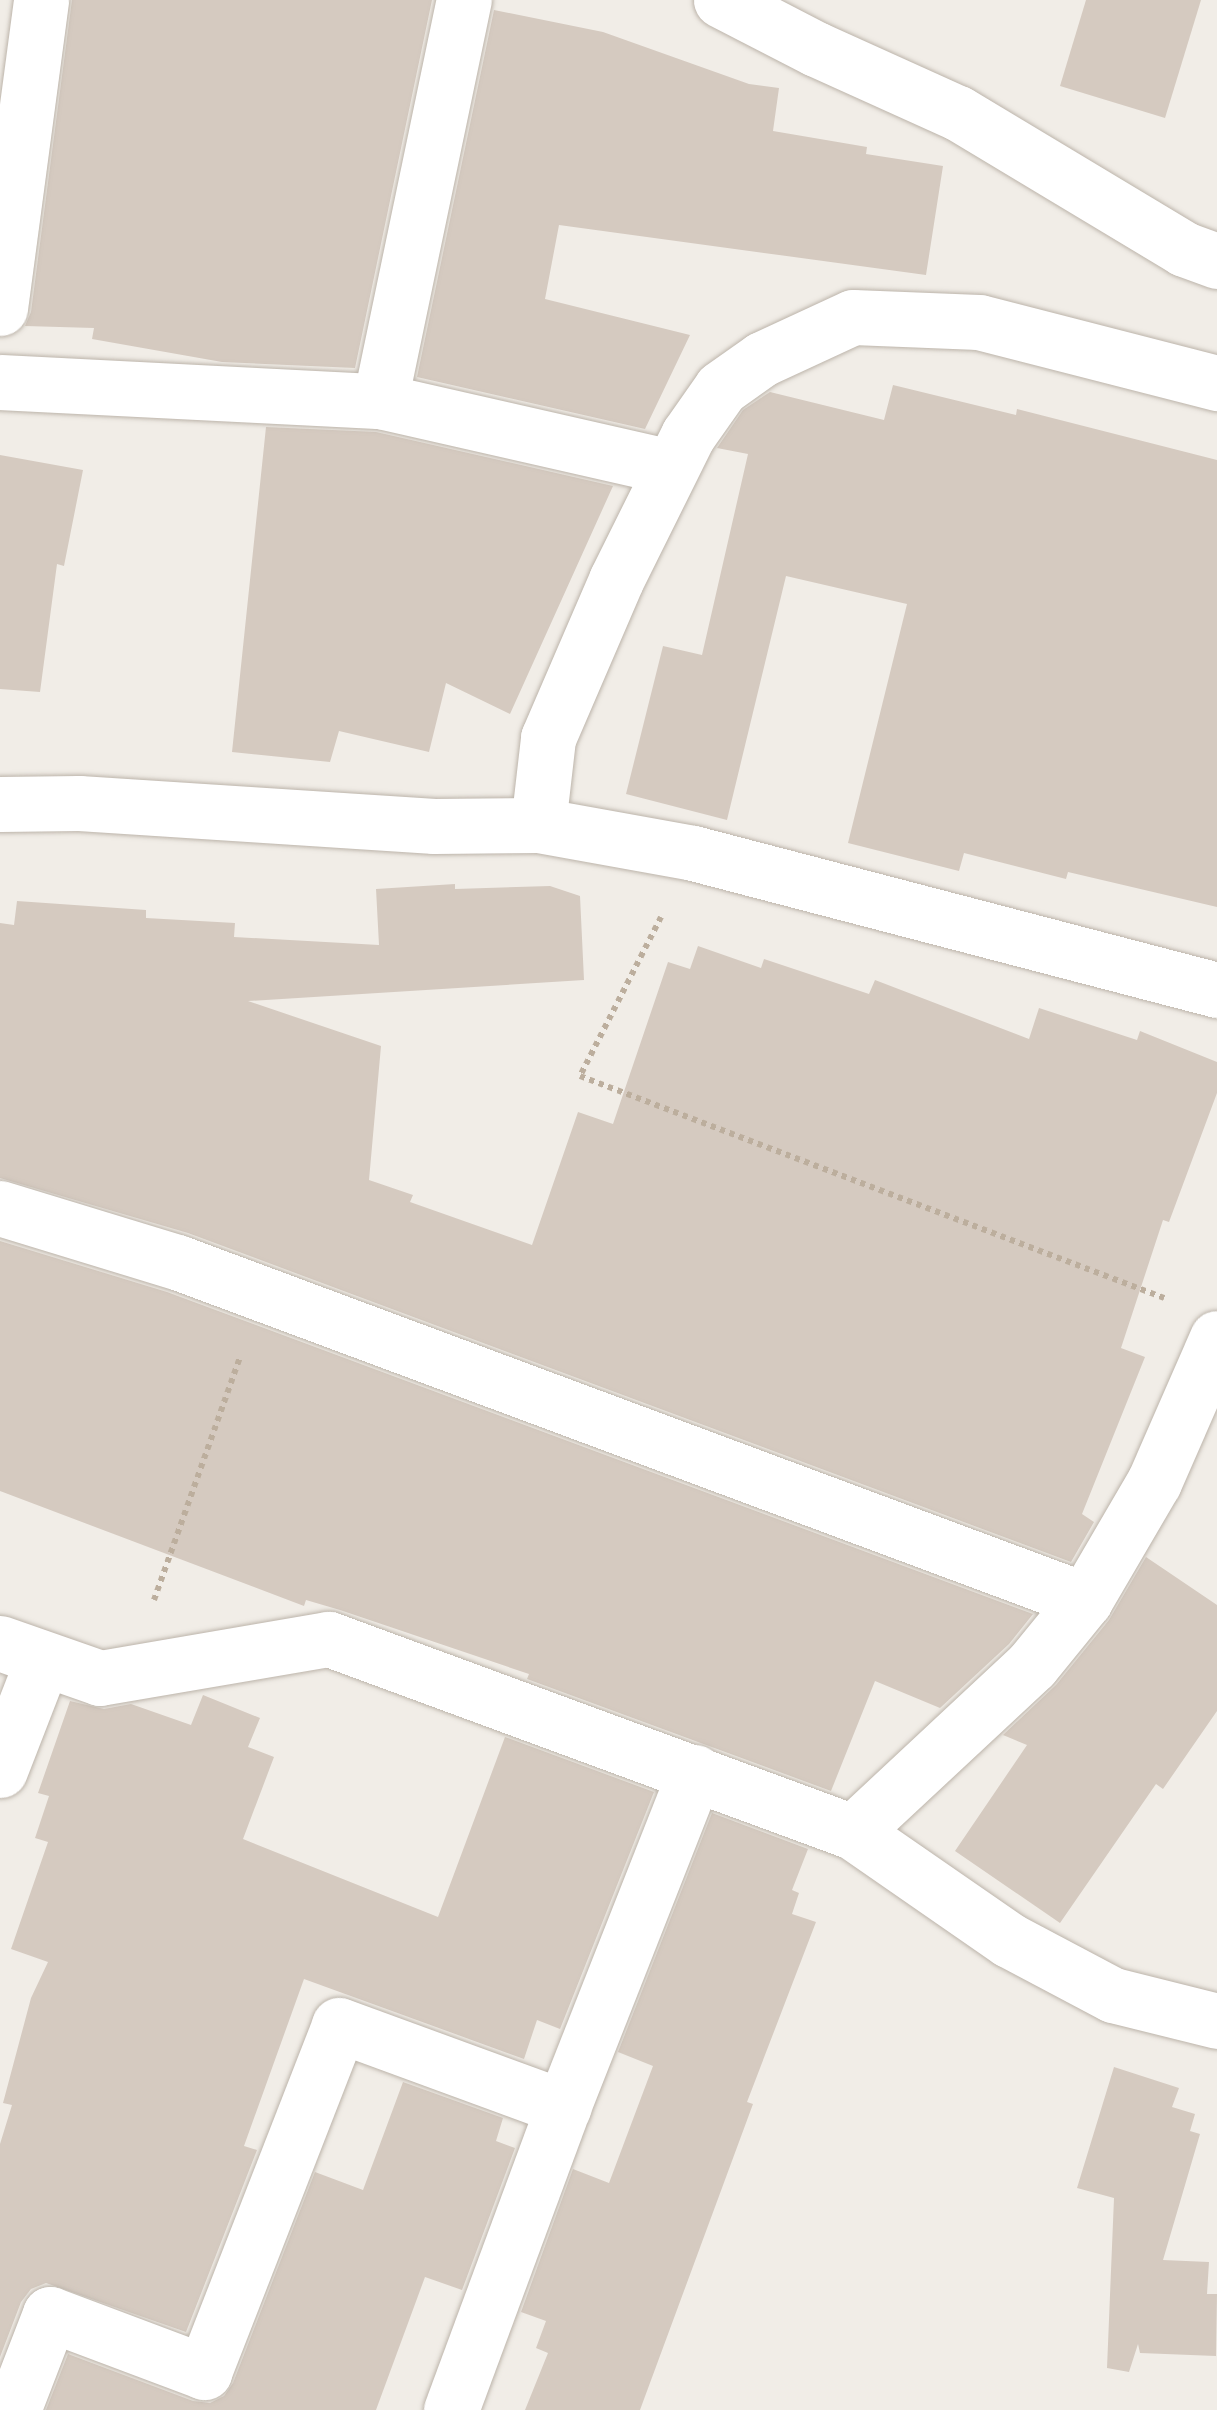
<!DOCTYPE html>
<html>
<head>
<meta charset="utf-8">
<style>
	body { margin:0 }
	#map { position:relative; width:1217px; height:2410px; overflow:hidden; background:#f1ede7; font-family:Quicksand,sans-serif }
	div>[style] { position:absolute }
	.building>* { inset:0; background:#d5cac0 }
	.path>* { height:6px; margin-top:-3px; transform-origin:0; background:repeating-linear-gradient(90deg,#bcae9d 0 5px,transparent 0 10px) }
	.roads { filter:drop-shadow(0 0 2px #bcb4aa) drop-shadow(0 0 2px #bcb4aa) }
	.minor>* { height:55px; margin:-27.5px; padding:0 27.5px; transform-origin:27.5px; border-radius:27.5px; background:#fff }
	span { translate:-50% -50%; white-space:nowrap; text-align:center; line-height:1.15; -webkit-text-stroke:8px #fff; paint-order:stroke }
</style>
</head>
<body>
<div id="map">
	<div class="building">
		<div style="clip-path:polygon(72px 0,432px 0,355px 368px,222px 362px,92px 339px,94px 328px,25px 326px,31px 312px)"></div>
		<div style="clip-path:polygon(1086px 0,1201px 0,1165px 118px,1060px 86px)"></div>
		<div style="clip-path:polygon(494px 10px,603px 32px,749px 84px,779px 88px,773px 131px,867px 147px,866px 154px,943px 166px,926px 275px,559px 225px,545px 299px,690px 335px,645px 429px,417px 377px)"></div>
		<div style="clip-path:polygon(893px 385px,1016px 415px,1017px 409px,1217px 460px,1217px 907px,1068px 872px,1066px 879px,964px 853px,959px 871px,848px 843px,907px 604px,786px 576px,727px 820px,626px 794px,663px 646px,702px 655px,748px 454px,717px 448px,743px 410px,770px 392px,884px 420px)"></div>
		<div style="clip-path:polygon(266px 427px,376px 432px,613px 486px,510px 714px,446px 683px,429px 752px,339px 731px,330px 762px,232px 752px)"></div>
		<div style="clip-path:polygon(0 455px,83px 470px,64px 566px,57px 564px,40px 692px,0 689px)"></div>
		<div style="clip-path:polygon(455px 884px,455px 889px,550px 886px,580px 896px,584px 980px,248px 1001px,381px 1046px,369px 1180px,413px 1195px,410px 1202px,532px 1245px,578px 1112px,613px 1124px,668px 962px,690px 969px,698px 946px,761px 968px,764px 959px,869px 994px,875px 980px,1029px 1039px,1039px 1008px,1137px 1040px,1140px 1031px,1217px 1062px,1217px 1093px,1169px 1222px,1163px 1220px,1121px 1348px,1145px 1357px,1082px 1514px,1094px 1522px,1071px 1562px,188px 1233px,0 1178px,0 923px,14px 925px,17px 901px,146px 910px,146px 918px,235px 923px,234px 937px,379px 945px,376px 889px)"></div>
		<div style="clip-path:polygon(0 1241px,167px 1292px,1033px 1614px,1009px 1644px,940px 1708px,875px 1681px,831px 1791px,527px 1679px,529px 1674px,340px 1610px,306px 1600px,304px 1606px,0 1491px)"></div>
		<div style="clip-path:polygon(1146px 1557px,1217px 1605px,1217px 1711px,1163px 1789px,1156px 1784px,1060px 1923px,955px 1851px,1027px 1745px,1003px 1735px,1056px 1685px,1109px 1620px)"></div>
		<div style="clip-path:polygon(203px 1695px,260px 1718px,248px 1747px,274px 1757px,243px 1839px,438px 1917px,505px 1737px,654px 1792px,560px 2029px,537px 2020px,524px 2059px,304px 1979px,244px 2146px,257px 2150px,186px 2332px,46px 2283px,31px 2289px,21px 2302px,0 2357px,0 2144px,12px 2105px,3px 2103px,31px 1998px,48px 1962px,11px 1949px,48px 1842px,35px 1838px,49px 1796px,38px 1793px,70px 1701px,104px 1709px,131px 1704px,191px 1725px)"></div>
		<div style="clip-path:polygon(712px 1813px,808px 1849px,792px 1890px,799px 1893px,792px 1914px,816px 1922px,747px 2102px,753px 2104px,640px 2410px,525px 2410px,548px 2353px,536px 2348px,546px 2321px,521px 2312px,573px 2169px,609px 2183px,653px 2066px,618px 2052px)"></div>
		<div style="clip-path:polygon(1114px 2067px,1179px 2088px,1172px 2107px,1195px 2114px,1190px 2131px,1200px 2134px,1163px 2260px,1209px 2262px,1207px 2294px,1217px 2294px,1216px 2356px,1140px 2353px,1138px 2344px,1129px 2372px,1107px 2368px,1114px 2198px,1077px 2188px)"></div>
		<div style="clip-path:polygon(403px 2082px,503px 2118px,496px 2141px,515px 2148px,462px 2290px,425px 2277px,376px 2410px,46px 2410px,68px 2354px,193px 2401px,210px 2403px,224px 2396px,233px 2383px,315px 2172px,363px 2190px)"></div>
	</div>
	<div class="path">
		<div style="left:661px;top:917px;width:178px;rotate:117deg"></div>
		<div style="left:580px;top:1076px;width:625px;rotate:20.81deg"></div>
		<div style="left:154px;top:1600px;width:258px;rotate:-70.5deg"></div>
	</div>
	<div class="roads">
		<div class="minor">
			<div style="left:721px;top:0;width:107px;rotate:27.3deg"></div>
			<div style="left:816px;top:49px;width:156px;rotate:24.3deg"></div>
			<div style="left:958px;top:113px;width:264px;rotate:31deg"></div>
			<div style="left:1184px;top:249px;width:35px;rotate:20deg"></div>
			<div style="left:0;top:308px;width:311px;rotate:-82.4deg"></div>
			<div style="left:0;top:382px;width:380px;rotate:2.9deg"></div>
			<div style="left:380px;top:401px;width:298px;rotate:12.8deg"></div>
			<div style="left:380px;top:401px;width:410px;rotate:-78.2deg"></div>
			<div style="left:0;top:804px;width:79px;rotate:-0.7deg"></div>
			<div style="left:79px;top:803px;width:356px;rotate:3.7deg"></div>
			<div style="left:434px;top:826px;width:104px;rotate:-0.6deg"></div>
			<div style="left:538px;top:825px;width:158px;rotate:10.2deg"></div>
			<div style="left:693px;top:853px;width:542px;rotate:14.65deg"></div>
			<div style="left:538px;top:825px;width:88px;rotate:-83.4deg"></div>
			<div style="left:548px;top:738px;width:172px;rotate:-66.7deg"></div>
			<div style="left:616px;top:580px;width:162px;rotate:-63.6deg"></div>
			<div style="left:688px;top:435px;width:57px;rotate:-54.9deg"></div>
			<div style="left:721px;top:388px;width:50px;rotate:-35.3deg"></div>
			<div style="left:762px;top:359px;width:100px;rotate:-24.8deg"></div>
			<div style="left:853px;top:317px;width:126px;rotate:2.3deg"></div>
			<div style="left:979px;top:322px;width:246px;rotate:14.4deg"></div>
			<div style="left:0;top:1208px;width:185px;rotate:17deg"></div>
			<div style="left:177px;top:1262px;width:969px;rotate:20.42deg"></div>
			<div style="left:0;top:1643px;width:106px;rotate:19.3deg"></div>
			<div style="left:100px;top:1678px;width:232px;rotate:-9.7deg"></div>
			<div style="left:329px;top:1639px;width:558px;rotate:20.22deg"></div>
			<div style="left:853px;top:1832px;width:190px;rotate:34.7deg"></div>
			<div style="left:1009px;top:1940px;width:118px;rotate:27.9deg"></div>
			<div style="left:1113px;top:1995px;width:107px;rotate:14deg"></div>
			<div style="left:0;top:1770px;width:119px;rotate:-68.8deg"></div>
			<div style="left:853px;top:1832px;width:245px;rotate:-43deg"></div>
			<div style="left:1032px;top:1665px;width:84px;rotate:-50.8deg"></div>
			<div style="left:1085px;top:1600px;width:137px;rotate:-59.7deg"></div>
			<div style="left:1154px;top:1482px;width:157px;rotate:-66.4deg"></div>
			<div style="left:13px;top:2410px;width:103px;rotate:-68.9deg"></div>
			<div style="left:50px;top:2314px;width:165px;rotate:20.6deg"></div>
			<div style="left:204px;top:2372px;width:372px;rotate:-68.7deg"></div>
			<div style="left:339px;top:2025px;width:239px;rotate:20.1deg"></div>
			<div style="left:451px;top:2410px;width:323px;rotate:-69.7deg"></div>
			<div style="left:563px;top:2107px;width:360px;rotate:-68.5deg"></div>
		</div>
	</div>
</div>
</body>
</html>
